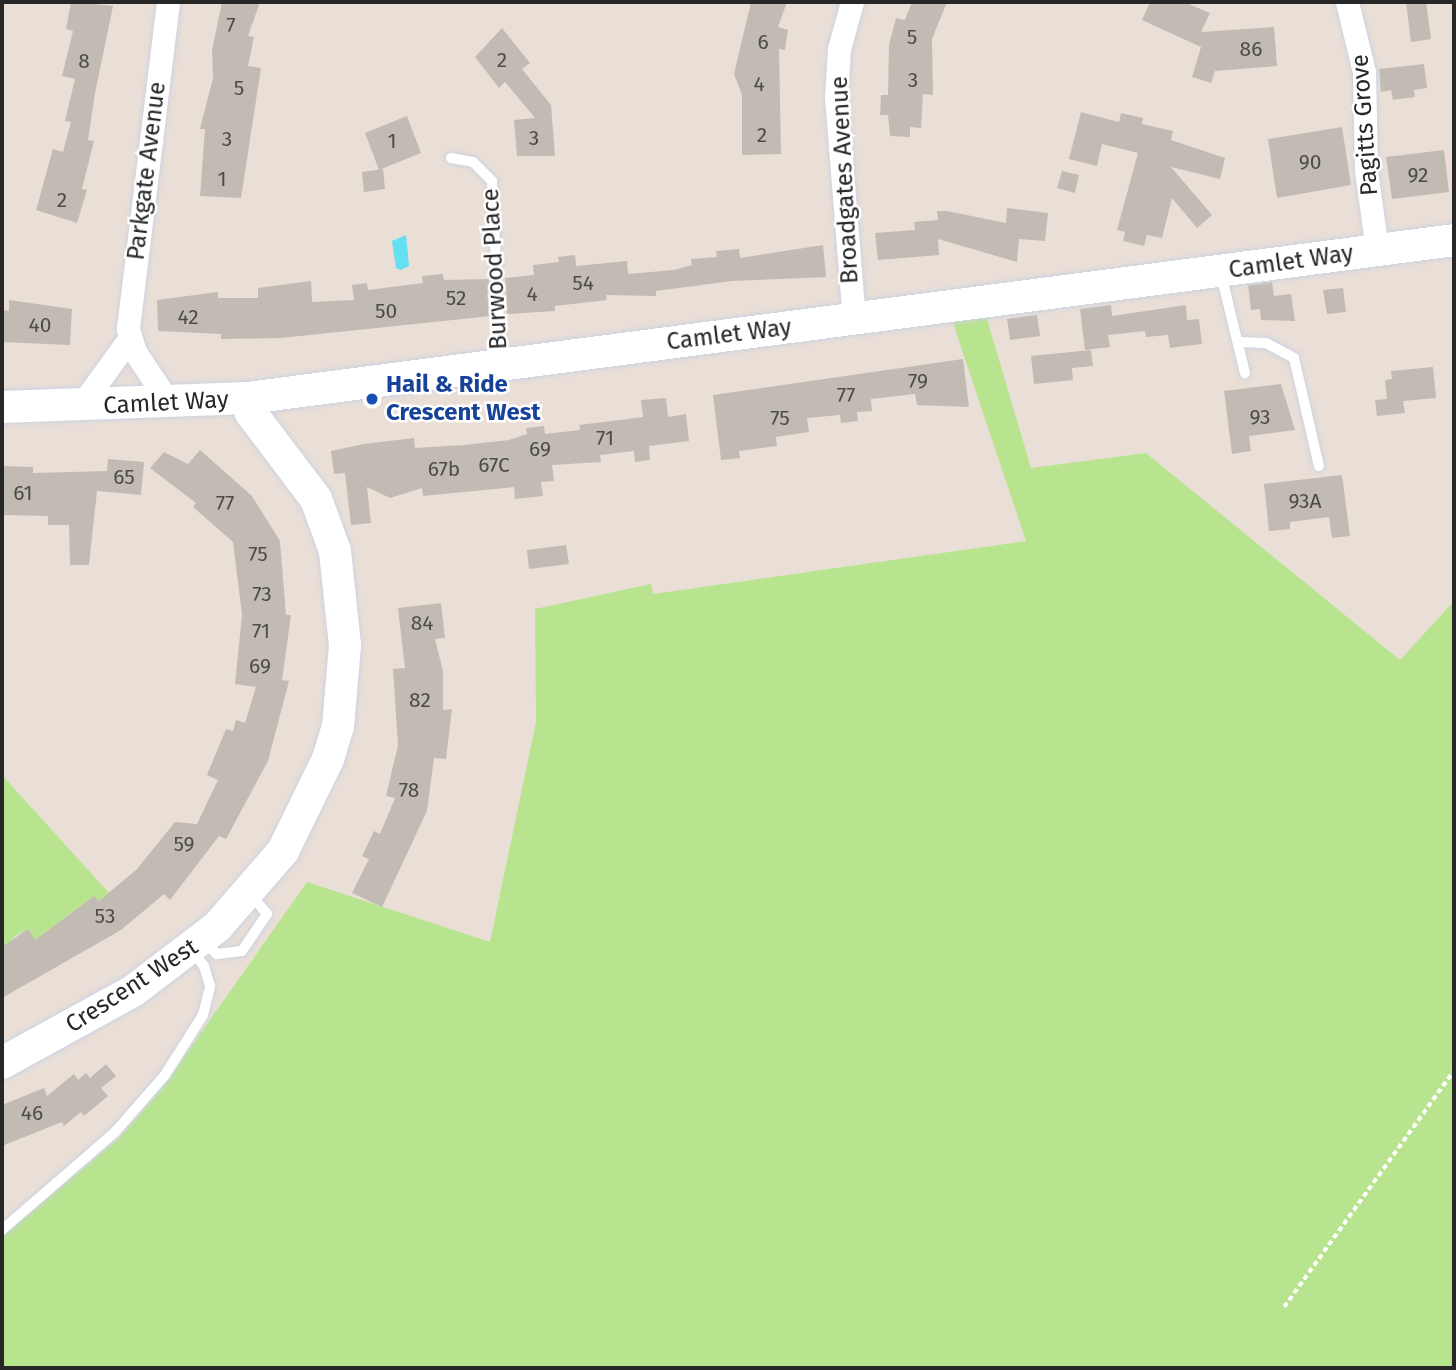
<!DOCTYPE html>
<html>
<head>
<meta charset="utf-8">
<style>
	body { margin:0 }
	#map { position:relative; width:1456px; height:1370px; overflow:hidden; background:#eadfd7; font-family:"Fira Sans",sans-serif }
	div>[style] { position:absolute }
	.green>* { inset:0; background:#b8e490 }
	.water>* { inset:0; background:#64e0f2 }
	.building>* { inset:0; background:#c2bbb3 }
	.path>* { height:3.5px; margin-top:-1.75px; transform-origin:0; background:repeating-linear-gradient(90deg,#fff 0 5px,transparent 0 8.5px) }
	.roads { filter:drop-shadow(0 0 2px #ccd3e1) drop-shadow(0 0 2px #ccd3e1) }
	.lane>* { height:10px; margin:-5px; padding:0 5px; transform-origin:5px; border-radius:5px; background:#fff }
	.street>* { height:23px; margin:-11.5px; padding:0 11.5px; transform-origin:11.5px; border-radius:11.5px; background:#fff }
	.secondary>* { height:32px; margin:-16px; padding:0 16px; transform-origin:16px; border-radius:16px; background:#fff }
	.dots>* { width:19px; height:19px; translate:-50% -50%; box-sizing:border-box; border:4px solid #fff; border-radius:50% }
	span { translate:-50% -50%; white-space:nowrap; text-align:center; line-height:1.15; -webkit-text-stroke:5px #fff; paint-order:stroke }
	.number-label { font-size:21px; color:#4e4c4a }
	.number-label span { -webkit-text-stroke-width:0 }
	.street-label { font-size:24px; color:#272727 }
	.transit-label { font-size:24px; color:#164399; font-weight:700 }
	.left { translate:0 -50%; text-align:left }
	.frame { position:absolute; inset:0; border:4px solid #272727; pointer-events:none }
</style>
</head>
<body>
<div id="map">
	<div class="green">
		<div style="clip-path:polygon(986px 316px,1031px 468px,1146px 453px,1400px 660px,1454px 601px,1454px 1368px,2px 1368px,2px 1236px,119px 1138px,162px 1088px,307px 882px,490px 942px,536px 722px,535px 609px,651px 584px,653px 594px,1026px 541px,952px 320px)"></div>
		<div style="clip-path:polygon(2px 775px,109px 893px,99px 901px,94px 896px,35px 940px,28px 929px,12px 938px,20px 952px,2px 947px)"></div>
	</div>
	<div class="water">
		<div style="clip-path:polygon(406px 235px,409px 266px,401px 270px,396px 268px,392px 241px)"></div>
	</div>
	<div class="building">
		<div style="clip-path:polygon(71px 2px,113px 6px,95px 93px,88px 140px,94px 141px,82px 189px,87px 190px,77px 223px,36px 210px,53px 149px,63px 152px,71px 122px,65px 121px,75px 79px,62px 76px,73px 31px,66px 29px)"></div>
		<div style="clip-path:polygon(222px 2px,260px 2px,248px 36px,254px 37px,248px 66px,261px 68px,241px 198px,200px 196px,205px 129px,200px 129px,213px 78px,212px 50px)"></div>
		<div style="clip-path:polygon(751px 2px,787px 2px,778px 27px,788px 30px,785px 50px,779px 49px,781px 154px,742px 155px,742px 95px,734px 74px)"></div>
		<div style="clip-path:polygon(912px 2px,947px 2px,932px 39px,933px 95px,923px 94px,921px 128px,910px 127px,910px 137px,890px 136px,888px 115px,880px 115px,881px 95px,888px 95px,889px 45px,896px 18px,905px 20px)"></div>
		<div style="clip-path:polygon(1150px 2px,1184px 2px,1210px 13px,1201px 32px,1274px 27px,1277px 66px,1215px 71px,1211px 83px,1192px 77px,1201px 47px,1142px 20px)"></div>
		<div style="clip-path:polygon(1406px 2px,1426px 2px,1431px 39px,1411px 42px)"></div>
		<div style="clip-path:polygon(502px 28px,530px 63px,522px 69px,551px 105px,555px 156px,517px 156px,514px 120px,535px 118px,505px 82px,499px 88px,475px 57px)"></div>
		<div style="clip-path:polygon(1424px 64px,1427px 88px,1414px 90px,1415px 97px,1393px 100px,1391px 90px,1381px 92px,1379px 69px)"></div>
		<div style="clip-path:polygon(1081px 112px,1119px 122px,1121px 113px,1143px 118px,1142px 124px,1173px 131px,1171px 140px,1225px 158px,1220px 179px,1171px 167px,1212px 215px,1197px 228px,1172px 198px,1162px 238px,1147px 235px,1144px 246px,1123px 241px,1125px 232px,1117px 230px,1138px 153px,1102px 144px,1097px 166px,1069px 159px)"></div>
		<div style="clip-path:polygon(407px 116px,421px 153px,379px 170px,365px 133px)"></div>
		<div style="clip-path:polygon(1342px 127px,1351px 185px,1277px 198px,1268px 139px)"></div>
		<div style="clip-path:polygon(1444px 150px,1449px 192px,1392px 199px,1386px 157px)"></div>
		<div style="clip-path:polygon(383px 169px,385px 189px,364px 192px,362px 172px)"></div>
		<div style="clip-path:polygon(1062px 171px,1079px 175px,1075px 193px,1057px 188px)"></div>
		<div style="clip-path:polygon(1007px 208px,1048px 213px,1045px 241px,1019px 239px,1017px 262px,938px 239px,939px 255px,878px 260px,875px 233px,915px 230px,914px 222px,938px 220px,937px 211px,947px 211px,1006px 223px)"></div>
		<div style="clip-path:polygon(823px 245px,826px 277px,732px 281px,656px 291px,656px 296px,606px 295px,607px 300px,555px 306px,555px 311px,507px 314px,505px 278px,534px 275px,533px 265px,559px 262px,558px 257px,575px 255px,576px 266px,627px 261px,628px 274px,674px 270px,692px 265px,691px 259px,717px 257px,716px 251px,739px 249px,740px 258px)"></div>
		<div style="clip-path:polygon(443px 274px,444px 280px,489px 279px,491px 316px,281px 338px,221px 339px,221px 334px,158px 331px,157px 300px,218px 292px,218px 298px,258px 298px,258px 288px,311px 281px,312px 302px,354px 300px,352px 285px,367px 283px,368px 290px,423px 283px,422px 276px)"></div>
		<div style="clip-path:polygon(1272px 282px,1274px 296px,1291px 294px,1295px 321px,1261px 320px,1260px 309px,1251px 310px,1248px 285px)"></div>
		<div style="clip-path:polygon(1343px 288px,1346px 312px,1327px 314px,1323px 290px)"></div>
		<div style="clip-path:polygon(9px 300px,72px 309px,70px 345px,2px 342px,2px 310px,9px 311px)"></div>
		<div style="clip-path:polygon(1111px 305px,1112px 316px,1186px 305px,1187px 320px,1199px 319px,1202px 344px,1170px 348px,1168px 335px,1146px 337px,1145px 331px,1108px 335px,1110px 347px,1085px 350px,1080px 309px)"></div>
		<div style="clip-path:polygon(1037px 315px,1040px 336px,1010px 340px,1007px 319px)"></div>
		<div style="clip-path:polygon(1091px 350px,1093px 366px,1072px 368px,1073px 380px,1034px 384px,1031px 356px)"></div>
		<div style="clip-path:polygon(963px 359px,969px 407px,917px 405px,915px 394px,871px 399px,872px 411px,857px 412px,858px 421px,841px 423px,840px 415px,807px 418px,809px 432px,776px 437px,777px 446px,739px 451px,740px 458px,721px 460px,713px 395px)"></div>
		<div style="clip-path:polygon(1433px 367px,1436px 398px,1403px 401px,1405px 413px,1377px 416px,1375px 400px,1387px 399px,1385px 380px,1392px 379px,1391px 371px)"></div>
		<div style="clip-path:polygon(1281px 384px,1295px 430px,1249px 436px,1251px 451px,1232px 454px,1224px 391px)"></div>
		<div style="clip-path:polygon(666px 398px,668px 417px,686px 414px,689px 441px,649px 446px,650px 460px,635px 462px,634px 451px,600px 455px,601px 462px,552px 465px,554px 481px,541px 482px,543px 496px,515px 499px,514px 487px,423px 496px,422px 488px,390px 498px,367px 487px,371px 523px,351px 525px,345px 473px,334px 474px,331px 451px,364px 444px,414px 438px,415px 448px,464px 445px,509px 440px,527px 434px,526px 428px,544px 426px,545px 434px,580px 430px,579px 425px,643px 417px,641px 400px)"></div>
		<div style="clip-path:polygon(200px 450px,252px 496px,280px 541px,286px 615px,291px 615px,282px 680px,289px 681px,268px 761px,226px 839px,219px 836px,170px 900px,164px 894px,121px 930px,2px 998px,2px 947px,28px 929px,35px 940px,94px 896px,99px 901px,137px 869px,175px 822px,197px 824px,218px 780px,207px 775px,226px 729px,233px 731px,236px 720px,245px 723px,256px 687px,235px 684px,242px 615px,233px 542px,193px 507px,196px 503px,150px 468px,164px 452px,188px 464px)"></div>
		<div style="clip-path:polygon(108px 459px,144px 462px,141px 495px,97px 491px,89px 565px,70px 565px,69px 525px,48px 525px,48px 516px,2px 515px,2px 466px,33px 467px,33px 473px,107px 471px)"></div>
		<div style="clip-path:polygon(1342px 475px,1350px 536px,1332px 538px,1329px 517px,1290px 522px,1290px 529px,1269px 531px,1264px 484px)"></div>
		<div style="clip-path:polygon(566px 545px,569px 564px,529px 569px,527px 550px)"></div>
		<div style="clip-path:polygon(441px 603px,445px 638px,435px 639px,443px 671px,443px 710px,452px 709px,446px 759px,434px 758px,427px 811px,382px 907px,352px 893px,369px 859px,362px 856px,374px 831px,380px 834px,395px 798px,386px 796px,398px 745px,393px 669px,405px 668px,398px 608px)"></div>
		<div style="clip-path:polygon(106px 1064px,116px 1076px,101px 1088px,108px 1096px,84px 1116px,81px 1112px,64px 1126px,62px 1122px,2px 1146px,2px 1105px,44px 1088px,47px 1096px,74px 1074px,78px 1080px,86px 1073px,90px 1078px)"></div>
	</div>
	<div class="path">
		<div style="left:1284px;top:1307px;width:292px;rotate:-54.3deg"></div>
	</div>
	<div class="roads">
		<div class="lane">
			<div style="left:451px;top:158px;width:22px;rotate:10deg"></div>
			<div style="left:473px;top:162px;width:27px;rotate:45deg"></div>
			<div style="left:492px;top:181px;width:181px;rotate:87.2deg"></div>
			<div style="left:1221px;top:274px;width:102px;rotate:76.4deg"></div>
			<div style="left:1238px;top:342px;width:28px;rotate:2deg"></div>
			<div style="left:1266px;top:343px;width:32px;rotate:28deg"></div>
			<div style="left:1294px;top:358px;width:111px;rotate:77deg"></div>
			<div style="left:204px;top:942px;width:18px;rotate:43deg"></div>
			<div style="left:217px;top:954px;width:25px;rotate:-7deg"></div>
			<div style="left:242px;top:951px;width:45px;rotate:-56deg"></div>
			<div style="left:267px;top:914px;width:27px;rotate:-129deg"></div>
			<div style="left:2px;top:1230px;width:150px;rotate:-40.9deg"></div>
			<div style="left:115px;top:1132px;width:76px;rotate:-48.7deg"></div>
			<div style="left:165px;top:1075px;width:71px;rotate:-57.7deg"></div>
			<div style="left:203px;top:1015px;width:30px;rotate:-76deg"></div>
			<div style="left:210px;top:986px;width:21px;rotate:-107deg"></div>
			<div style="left:204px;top:966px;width:21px;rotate:-129deg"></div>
		</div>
		<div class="street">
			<div style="left:168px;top:2px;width:329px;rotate:97deg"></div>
			<div style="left:128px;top:329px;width:24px;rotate:73deg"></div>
			<div style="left:135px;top:352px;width:63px;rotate:56.1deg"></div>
			<div style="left:852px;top:2px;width:49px;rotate:105.5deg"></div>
			<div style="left:839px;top:49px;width:48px;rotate:93.6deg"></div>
			<div style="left:836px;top:97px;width:223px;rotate:85.4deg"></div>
			<div style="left:1347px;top:2px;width:72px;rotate:76.3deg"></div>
			<div style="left:1364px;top:72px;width:98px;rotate:88.8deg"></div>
			<div style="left:1366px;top:170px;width:81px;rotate:82.2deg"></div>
			<div style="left:79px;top:408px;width:85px;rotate:-54.1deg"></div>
		</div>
		<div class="secondary">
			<div style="left:2px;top:407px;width:246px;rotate:-2.1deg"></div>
			<div style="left:248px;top:398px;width:1216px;rotate:-7.46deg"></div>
			<div style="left:2px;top:1063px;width:149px;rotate:-28.8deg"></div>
			<div style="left:133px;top:991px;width:106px;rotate:-37.3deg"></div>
			<div style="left:217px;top:927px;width:101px;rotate:-49deg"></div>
			<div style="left:283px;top:851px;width:102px;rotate:-63.9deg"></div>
			<div style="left:328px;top:759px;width:34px;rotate:-73deg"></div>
			<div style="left:338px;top:727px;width:82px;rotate:-85.1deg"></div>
			<div style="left:345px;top:645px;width:95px;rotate:-96.1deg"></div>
			<div style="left:335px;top:551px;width:55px;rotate:-110.1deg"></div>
			<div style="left:316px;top:499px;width:108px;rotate:-127.1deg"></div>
			<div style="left:251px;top:413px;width:15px;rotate:-101deg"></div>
		</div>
	</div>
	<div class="dots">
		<div style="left:372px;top:399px;background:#1a4fb4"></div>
	</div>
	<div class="number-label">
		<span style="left:231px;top:25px">7</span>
		<span style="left:912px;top:37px">5</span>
		<span style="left:763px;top:42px">6</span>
		<span style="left:1251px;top:49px">86</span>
		<span style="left:502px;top:60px">2</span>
		<span style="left:84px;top:61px">8</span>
		<span style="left:913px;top:80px">3</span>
		<span style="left:759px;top:84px">4</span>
		<span style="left:239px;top:88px">5</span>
		<span style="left:762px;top:135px">2</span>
		<span style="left:534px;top:138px">3</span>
		<span style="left:227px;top:139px">3</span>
		<span style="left:392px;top:141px">1</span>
		<span style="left:1310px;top:162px">90</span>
		<span style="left:1418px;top:175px">92</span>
		<span style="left:222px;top:179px">1</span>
		<span style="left:62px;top:200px">2</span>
		<span style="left:583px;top:283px">54</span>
		<span style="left:532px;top:294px">4</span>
		<span style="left:456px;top:298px">52</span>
		<span style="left:386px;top:311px">50</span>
		<span style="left:188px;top:317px">42</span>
		<span style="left:40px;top:325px">40</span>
		<span style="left:918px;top:381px">79</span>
		<span style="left:846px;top:395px">77</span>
		<span style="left:1260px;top:417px">93</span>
		<span style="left:780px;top:418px">75</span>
		<span style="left:605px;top:438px">71</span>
		<span style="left:540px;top:449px">69</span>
		<span style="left:494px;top:465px">67C</span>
		<span style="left:444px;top:469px">67b</span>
		<span style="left:124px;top:477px">65</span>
		<span style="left:23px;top:493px">61</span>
		<span style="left:1305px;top:501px">93A</span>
		<span style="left:225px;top:503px">77</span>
		<span style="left:258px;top:554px">75</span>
		<span style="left:262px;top:594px">73</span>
		<span style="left:422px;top:623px">84</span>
		<span style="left:261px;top:631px">71</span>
		<span style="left:260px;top:666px">69</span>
		<span style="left:420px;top:700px">82</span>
		<span style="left:409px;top:790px">78</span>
		<span style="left:184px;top:844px">59</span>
		<span style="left:105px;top:916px">53</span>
		<span style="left:32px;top:1113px">46</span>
	</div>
	<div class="street-label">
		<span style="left:1365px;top:125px;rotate:-94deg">Pagitts Grove</span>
		<span style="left:147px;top:171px;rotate:-83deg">Parkgate Avenue</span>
		<span style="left:845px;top:180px;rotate:-93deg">Broadgates Avenue</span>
		<span style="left:1291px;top:262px;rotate:-8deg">Camlet Way</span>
		<span style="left:495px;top:269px;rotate:-93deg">Burwood Place</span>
		<span style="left:729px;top:335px;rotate:-7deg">Camlet Way</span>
		<span style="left:166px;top:403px;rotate:-3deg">Camlet Way</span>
		<span style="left:132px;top:986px;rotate:-33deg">Crescent West</span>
	</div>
	<div class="transit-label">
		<span class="left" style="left:386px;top:399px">Hail &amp; Ride<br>Crescent West</span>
	</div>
	<div class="frame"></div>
</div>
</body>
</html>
